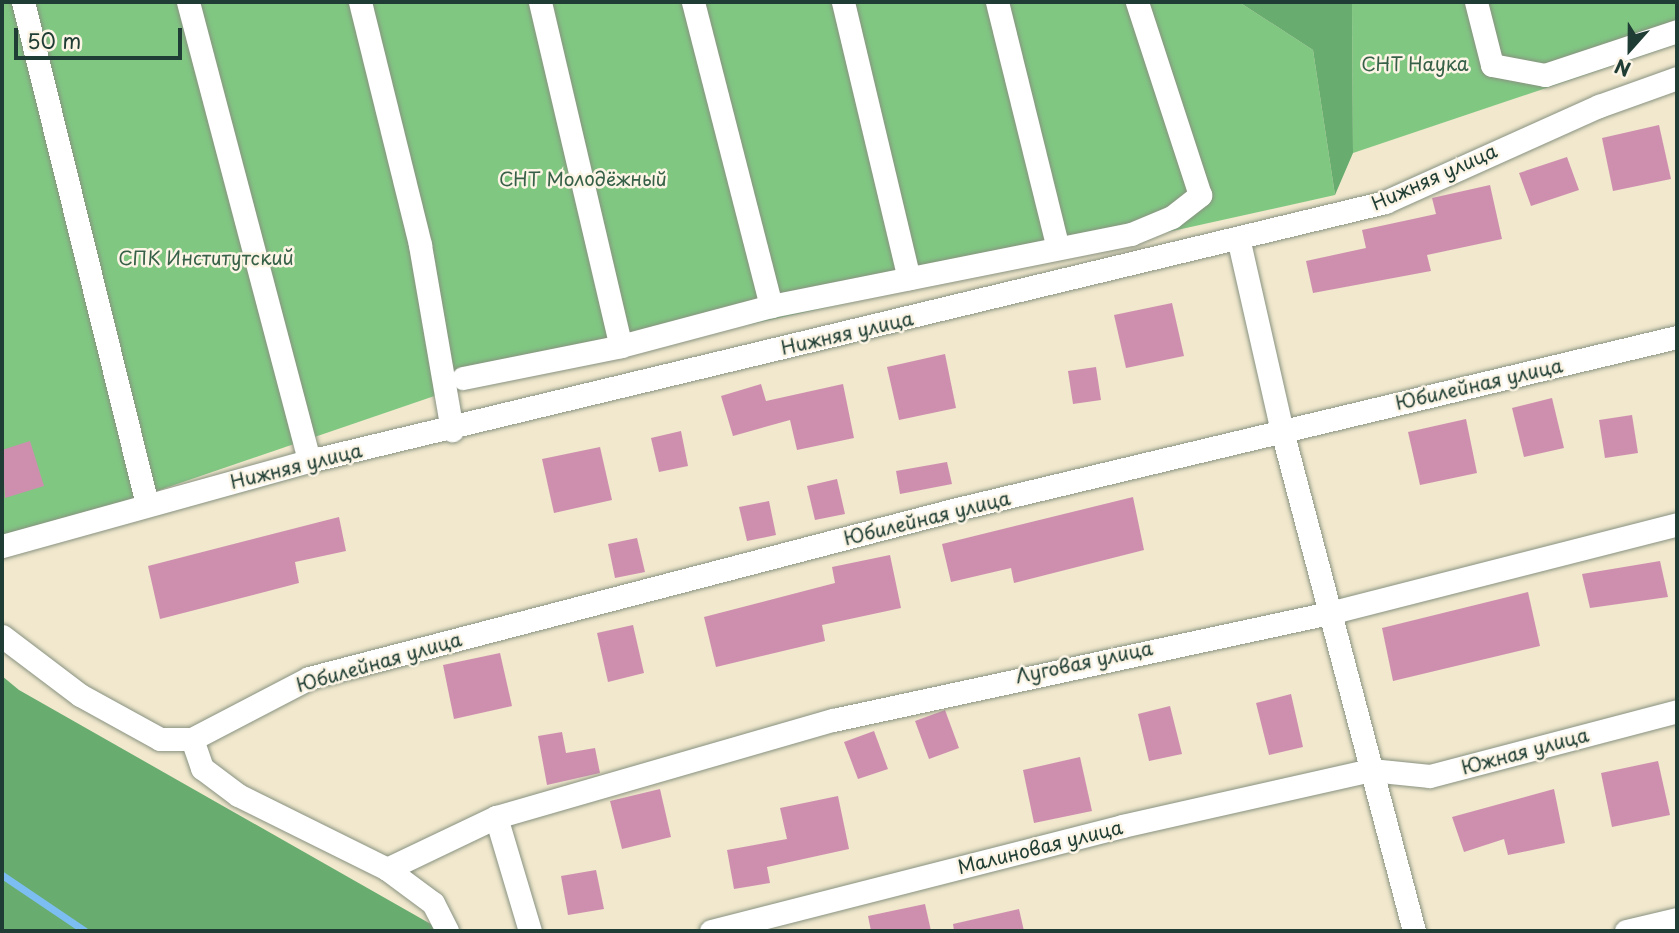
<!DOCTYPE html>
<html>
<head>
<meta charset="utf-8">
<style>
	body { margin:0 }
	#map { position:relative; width:1679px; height:933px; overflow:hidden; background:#f1e8cd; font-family:"Playpen Sans",sans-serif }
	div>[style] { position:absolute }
	.green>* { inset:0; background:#80c782 }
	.forest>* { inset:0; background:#68ac70 }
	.stream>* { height:7px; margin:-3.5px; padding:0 3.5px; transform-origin:3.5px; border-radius:3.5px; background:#7dbef2 }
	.building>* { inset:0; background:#ce8faf }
	.roads { filter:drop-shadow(0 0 2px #889280) drop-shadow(0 0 2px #889280) }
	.minor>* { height:23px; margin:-11.5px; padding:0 11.5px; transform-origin:11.5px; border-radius:11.5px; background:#fff }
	span { translate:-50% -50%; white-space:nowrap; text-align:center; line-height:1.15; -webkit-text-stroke:5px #fcf5e5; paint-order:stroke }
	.park-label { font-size:19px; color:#376048 }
	.street-label { font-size:19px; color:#1f3d34 }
	.frame { position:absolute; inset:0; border:4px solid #1f3d34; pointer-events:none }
	.north { position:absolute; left:1595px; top:14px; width:70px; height:70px; -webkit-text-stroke:5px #fcf5e5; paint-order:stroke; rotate:201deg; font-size:19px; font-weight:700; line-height:28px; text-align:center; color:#1f3d34 }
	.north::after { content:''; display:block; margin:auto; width:24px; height:32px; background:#1f3d34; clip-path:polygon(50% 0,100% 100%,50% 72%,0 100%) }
	.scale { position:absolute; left:14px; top:28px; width:168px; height:32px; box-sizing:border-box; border:4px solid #1f3d34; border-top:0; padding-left:9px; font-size:21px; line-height:24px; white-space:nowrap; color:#1f3d34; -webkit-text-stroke:5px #fcf5e5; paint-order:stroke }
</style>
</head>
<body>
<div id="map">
	<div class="green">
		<div style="clip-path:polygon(2px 2px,1239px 2px,1313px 50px,1335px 195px,449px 391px,2px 544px)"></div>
		<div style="clip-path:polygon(1352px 2px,1677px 2px,1677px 44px,1353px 153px)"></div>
	</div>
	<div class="forest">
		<div style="clip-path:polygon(1239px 2px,1352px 2px,1353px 153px,1335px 195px,1313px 50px)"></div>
		<div style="clip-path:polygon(2px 676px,19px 690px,443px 931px,2px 931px)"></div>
	</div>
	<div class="stream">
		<div style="left:2px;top:875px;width:100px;rotate:34deg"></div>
	</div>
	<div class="building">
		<div style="clip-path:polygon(1659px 125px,1671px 179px,1613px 191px,1602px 138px)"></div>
		<div style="clip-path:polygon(1567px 157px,1579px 190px,1531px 206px,1519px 173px)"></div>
		<div style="clip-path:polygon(1490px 185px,1502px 239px,1427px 255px,1431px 271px,1313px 293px,1306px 261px,1366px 248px,1362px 230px,1436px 214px,1432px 198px)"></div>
		<div style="clip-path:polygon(1172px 303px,1184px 356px,1126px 368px,1114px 315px)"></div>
		<div style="clip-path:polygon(945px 354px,956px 408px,899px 420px,887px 367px)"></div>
		<div style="clip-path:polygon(1096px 367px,1101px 400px,1073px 404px,1068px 371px)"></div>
		<div style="clip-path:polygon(761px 384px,766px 401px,843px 384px,854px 438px,797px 450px,790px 420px,733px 436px,721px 396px)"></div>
		<div style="clip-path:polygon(1552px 398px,1564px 448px,1524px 457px,1512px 408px)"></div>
		<div style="clip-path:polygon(1632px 415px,1638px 453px,1605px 458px,1599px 420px)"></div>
		<div style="clip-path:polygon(1466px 419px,1477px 473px,1420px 485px,1408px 432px)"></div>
		<div style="clip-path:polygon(681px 431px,688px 466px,659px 472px,651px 438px)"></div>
		<div style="clip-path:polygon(30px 441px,44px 486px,5px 498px,2px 450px)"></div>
		<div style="clip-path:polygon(600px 447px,612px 500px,554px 513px,542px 459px)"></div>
		<div style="clip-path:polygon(947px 462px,952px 484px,900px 494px,896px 471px)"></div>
		<div style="clip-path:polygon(837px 479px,845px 514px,815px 520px,807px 486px)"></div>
		<div style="clip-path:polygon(1133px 497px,1144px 550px,1014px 583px,1011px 568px,951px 582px,942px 544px)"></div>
		<div style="clip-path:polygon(769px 501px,776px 535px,747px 541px,739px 507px)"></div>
		<div style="clip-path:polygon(339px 517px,346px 551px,295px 562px,299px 583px,160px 619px,148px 566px)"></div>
		<div style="clip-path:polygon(637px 538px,645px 572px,615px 578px,608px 544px)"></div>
		<div style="clip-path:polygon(890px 555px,901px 608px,822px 625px,825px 641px,716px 667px,704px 617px,835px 583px,832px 567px)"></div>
		<div style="clip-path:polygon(1660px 561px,1668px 597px,1590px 608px,1582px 574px)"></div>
		<div style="clip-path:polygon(1528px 592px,1540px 646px,1393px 681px,1382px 628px)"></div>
		<div style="clip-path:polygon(633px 625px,644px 673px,608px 682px,597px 633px)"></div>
		<div style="clip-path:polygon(500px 653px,512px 706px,454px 719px,443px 665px)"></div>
		<div style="clip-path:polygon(1291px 694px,1303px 747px,1269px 755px,1256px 703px)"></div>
		<div style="clip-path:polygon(1170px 706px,1182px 754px,1149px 761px,1138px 714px)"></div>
		<div style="clip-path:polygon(945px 710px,959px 748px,929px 759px,915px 721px)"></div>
		<div style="clip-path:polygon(874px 731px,888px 769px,858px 779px,844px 742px)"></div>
		<div style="clip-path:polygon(562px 732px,566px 753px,595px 748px,600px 773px,547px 785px,538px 736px)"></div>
		<div style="clip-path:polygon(1080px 757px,1092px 811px,1034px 823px,1023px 770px)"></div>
		<div style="clip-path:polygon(1658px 761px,1670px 815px,1612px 827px,1601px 773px)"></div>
		<div style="clip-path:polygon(660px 789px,671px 837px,622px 849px,610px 801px)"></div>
		<div style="clip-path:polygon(1554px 789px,1565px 843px,1508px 855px,1504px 839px,1464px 852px,1452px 817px)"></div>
		<div style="clip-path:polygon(838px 796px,849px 849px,767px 867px,770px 883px,734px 889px,727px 850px,787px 839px,780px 808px)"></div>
		<div style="clip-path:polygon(596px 870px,604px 909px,568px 915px,561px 876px)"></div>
		<div style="clip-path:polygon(925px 904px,931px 931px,871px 931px,868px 916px)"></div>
		<div style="clip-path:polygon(1019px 909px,1024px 931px,954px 931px,953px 924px)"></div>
	</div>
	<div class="roads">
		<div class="minor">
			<div style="left:23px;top:2px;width:517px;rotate:76.13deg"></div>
			<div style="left:188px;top:2px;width:475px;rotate:75.2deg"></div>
			<div style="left:360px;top:2px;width:250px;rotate:76.1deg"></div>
			<div style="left:420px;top:245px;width:188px;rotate:80.2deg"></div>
			<div style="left:540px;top:2px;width:353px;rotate:76.8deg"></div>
			<div style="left:693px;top:2px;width:314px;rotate:75.6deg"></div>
			<div style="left:843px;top:2px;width:284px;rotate:76.6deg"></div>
			<div style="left:997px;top:2px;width:253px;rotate:76.1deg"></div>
			<div style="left:1476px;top:2px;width:65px;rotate:75.7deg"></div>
			<div style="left:1492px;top:65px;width:54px;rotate:10.7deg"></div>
			<div style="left:1545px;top:75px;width:139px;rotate:-18.4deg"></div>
			<div style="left:1239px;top:242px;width:194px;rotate:77.2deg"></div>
			<div style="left:1282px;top:431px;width:517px;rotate:75.21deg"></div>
			<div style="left:463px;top:378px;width:161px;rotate:-11.4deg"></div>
			<div style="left:621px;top:346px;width:155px;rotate:-14.9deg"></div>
			<div style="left:771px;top:306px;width:367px;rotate:-11.3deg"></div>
			<div style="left:1131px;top:234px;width:44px;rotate:-22.5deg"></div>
			<div style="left:1172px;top:217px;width:36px;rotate:-38deg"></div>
			<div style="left:1200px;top:195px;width:203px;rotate:-108.1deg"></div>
			<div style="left:2px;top:546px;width:319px;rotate:-15.5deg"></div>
			<div style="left:309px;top:461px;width:1107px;rotate:-13.53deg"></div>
			<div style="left:1385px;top:202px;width:235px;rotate:-24.2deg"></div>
			<div style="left:1599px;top:106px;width:83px;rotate:-19.7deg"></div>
			<div style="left:2px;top:636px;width:98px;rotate:37.1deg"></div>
			<div style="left:80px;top:695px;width:91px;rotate:28.8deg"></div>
			<div style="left:160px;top:739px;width:32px"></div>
			<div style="left:192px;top:739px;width:31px;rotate:71deg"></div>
			<div style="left:202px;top:768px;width:45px;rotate:36.9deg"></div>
			<div style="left:238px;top:795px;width:166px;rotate:26.4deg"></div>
			<div style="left:387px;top:869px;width:57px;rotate:36.5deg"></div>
			<div style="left:433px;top:903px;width:31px;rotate:63deg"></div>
			<div style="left:192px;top:739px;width:132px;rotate:-27.5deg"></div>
			<div style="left:309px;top:678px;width:670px;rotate:-14.62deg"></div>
			<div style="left:957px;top:509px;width:740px;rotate:-13.44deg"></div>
			<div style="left:496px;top:817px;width:351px;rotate:-16.1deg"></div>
			<div style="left:833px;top:720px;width:507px;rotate:-12.17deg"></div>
			<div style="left:1329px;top:613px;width:359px;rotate:-14.3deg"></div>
			<div style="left:387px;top:869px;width:121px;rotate:-25.5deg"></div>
			<div style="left:496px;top:817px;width:119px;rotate:73.4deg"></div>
			<div style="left:711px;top:931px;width:424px;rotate:-14.3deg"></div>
			<div style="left:1122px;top:826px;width:255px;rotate:-12.7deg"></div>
			<div style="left:1371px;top:770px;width:59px;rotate:5.8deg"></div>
			<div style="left:1430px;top:776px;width:255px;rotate:-14.7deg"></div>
			<div style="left:1626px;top:931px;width:52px;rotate:-13.2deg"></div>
		</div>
	</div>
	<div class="park-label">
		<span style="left:1415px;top:64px">СНТ Наука</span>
		<span style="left:583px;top:179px">СНТ Молодёжный</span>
		<span style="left:206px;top:258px">СПК Институтский</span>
	</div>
	<div class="street-label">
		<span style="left:1434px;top:177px;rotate:-24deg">Нижняя улица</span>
		<span style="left:847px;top:333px;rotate:-13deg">Нижняя улица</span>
		<span style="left:1479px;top:384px;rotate:-13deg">Юбилейная улица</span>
		<span style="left:296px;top:466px;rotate:-14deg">Нижняя улица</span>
		<span style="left:927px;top:518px;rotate:-14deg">Юбилейная улица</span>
		<span style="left:379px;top:662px;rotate:-16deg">Юбилейная улица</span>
		<span style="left:1084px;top:662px;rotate:-12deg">Луговая улица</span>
		<span style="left:1525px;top:751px;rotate:-15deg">Южная улица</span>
		<span style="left:1040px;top:847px;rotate:-14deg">Малиновая улица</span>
	</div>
	<div class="frame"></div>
	<div class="north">N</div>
	<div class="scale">50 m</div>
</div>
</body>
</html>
